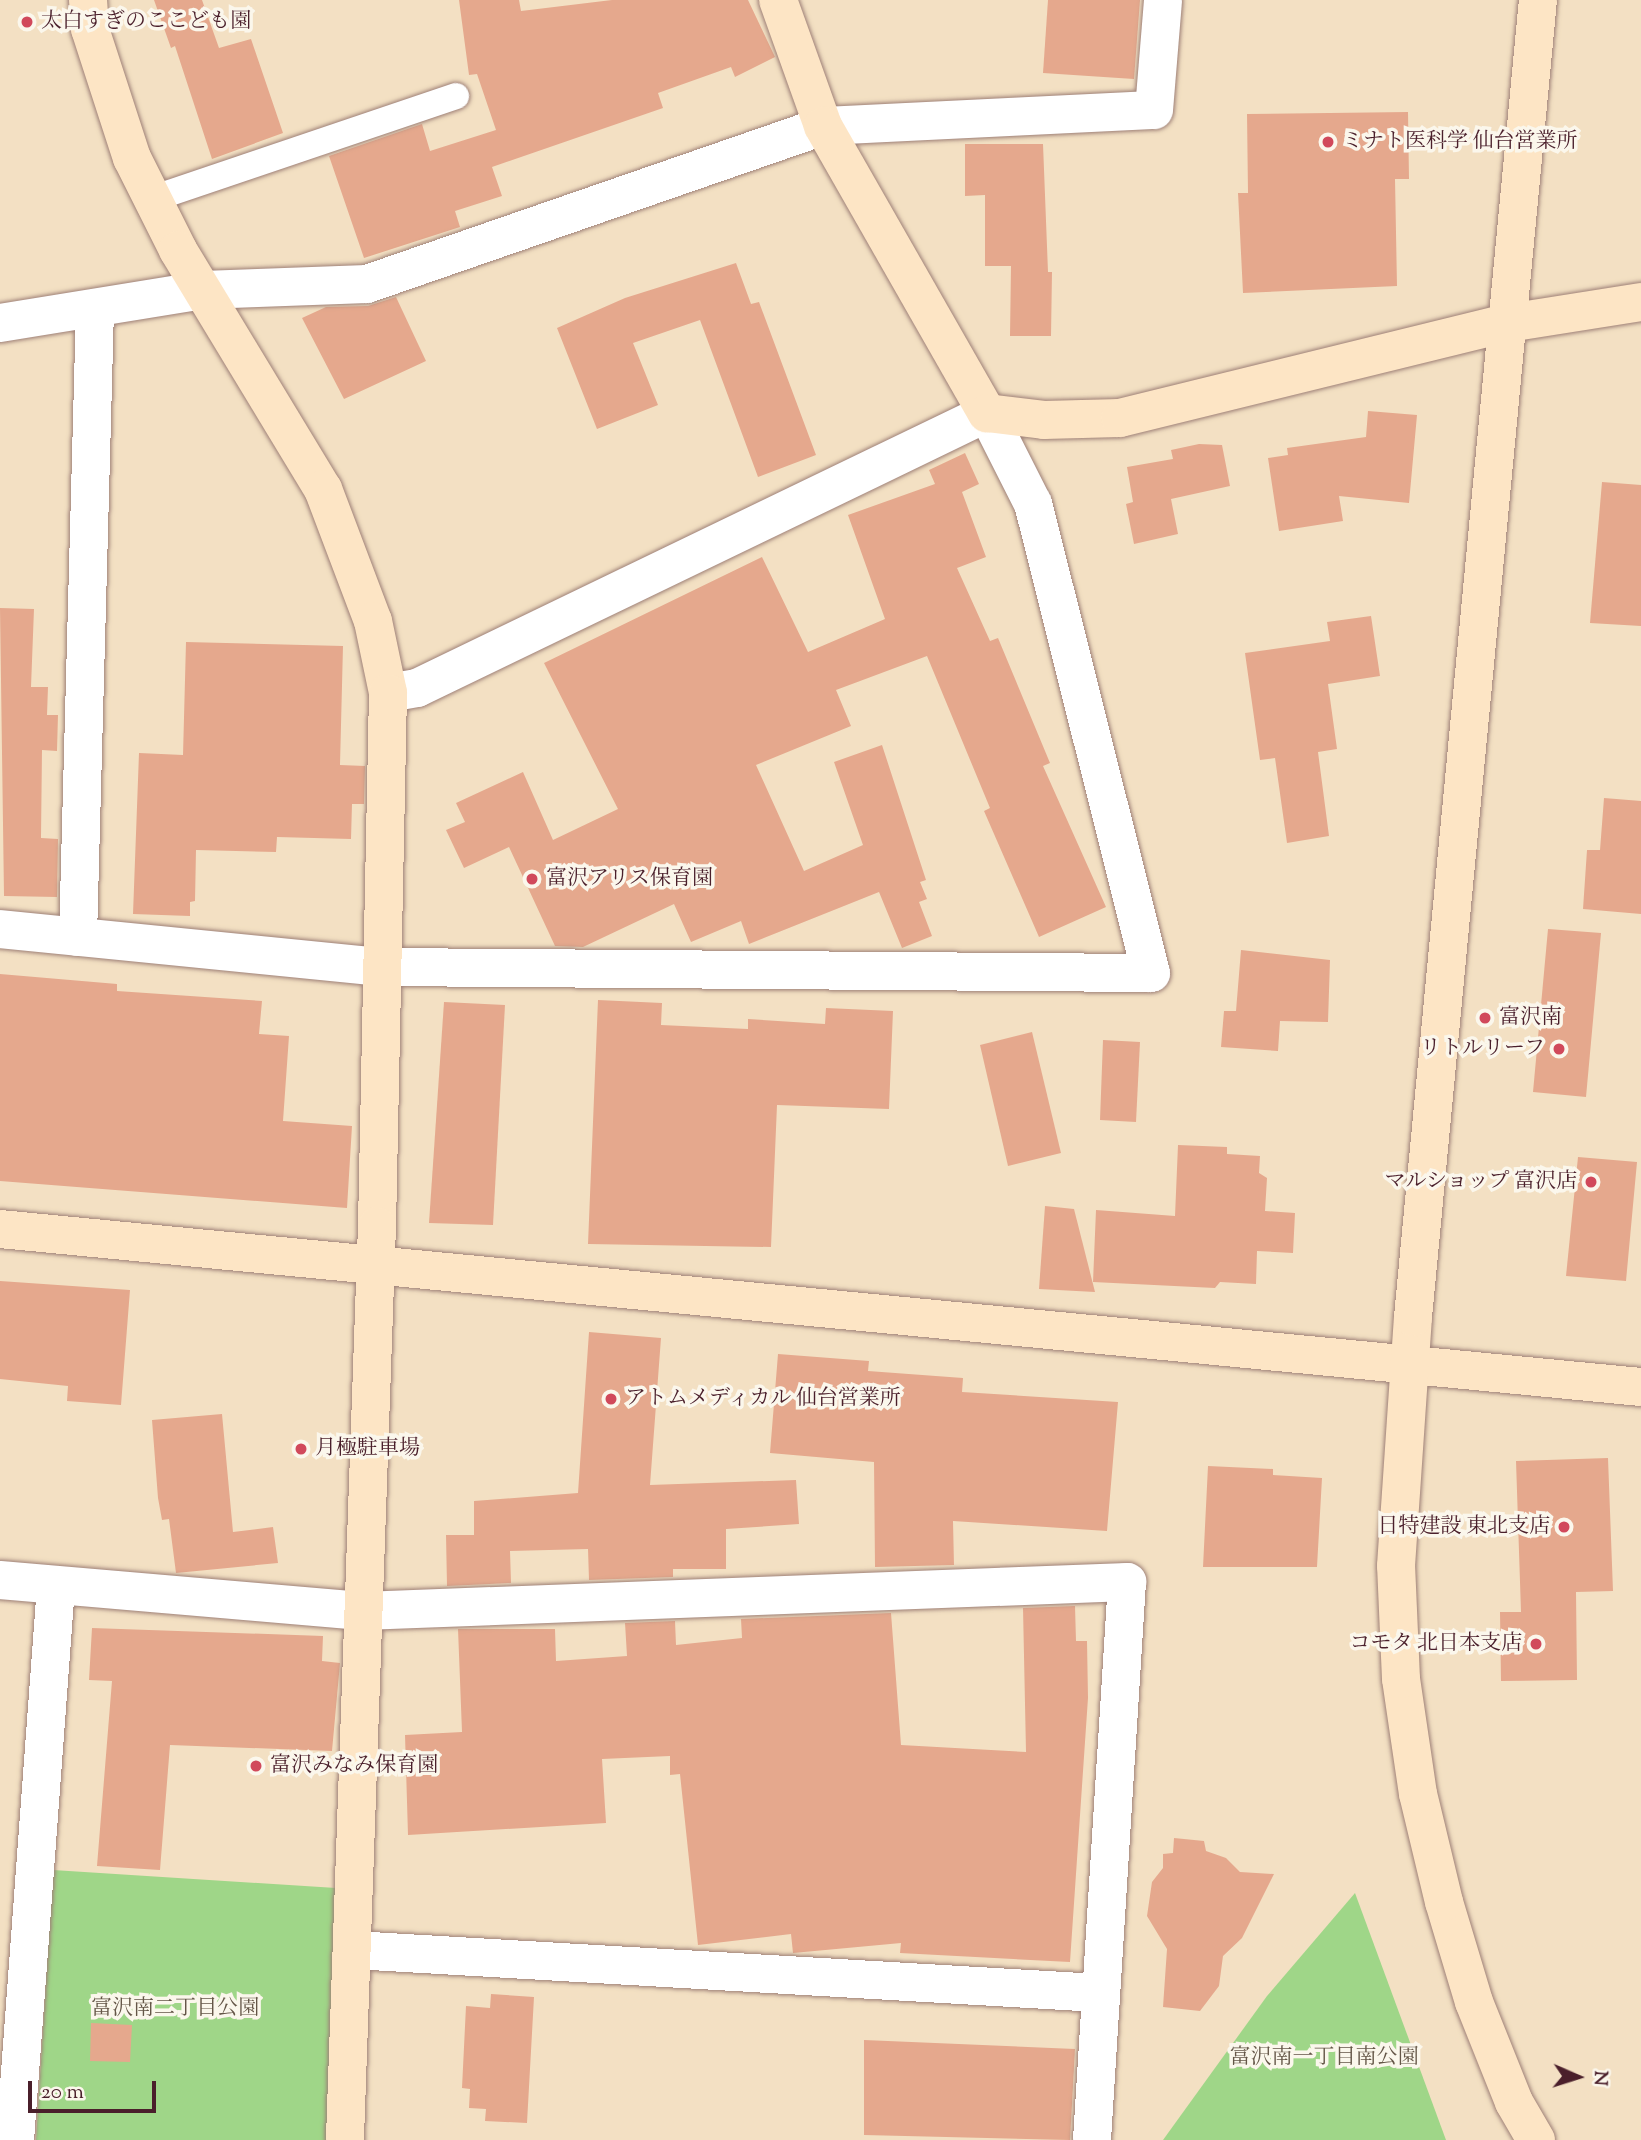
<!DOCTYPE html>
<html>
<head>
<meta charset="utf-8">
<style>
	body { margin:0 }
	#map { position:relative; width:1641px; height:2140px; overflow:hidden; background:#f3e0c3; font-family:"Sorts Mill Goudy","Noto Serif JP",serif }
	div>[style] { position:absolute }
	.green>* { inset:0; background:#9fd688 }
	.building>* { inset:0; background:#e5a88d }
	.roads { filter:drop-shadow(0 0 2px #9e8077) drop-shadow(0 0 2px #9e8077) }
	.lane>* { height:26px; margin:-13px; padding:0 13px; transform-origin:13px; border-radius:13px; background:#fff }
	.street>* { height:38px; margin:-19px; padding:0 19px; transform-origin:19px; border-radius:19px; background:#fff }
	.secondary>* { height:38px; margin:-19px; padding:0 19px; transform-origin:19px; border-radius:19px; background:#fde5c5 }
	.dots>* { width:19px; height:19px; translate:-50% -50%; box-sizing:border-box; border:4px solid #fbf7ec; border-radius:50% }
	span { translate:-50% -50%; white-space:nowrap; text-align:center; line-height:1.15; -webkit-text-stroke:7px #fbf7ec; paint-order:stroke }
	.poi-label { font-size:21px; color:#4a1f2b }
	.left { translate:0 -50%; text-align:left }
	.right { translate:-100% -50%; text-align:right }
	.park-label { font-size:21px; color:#645647 }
	.north { position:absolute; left:1543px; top:2042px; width:70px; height:70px; -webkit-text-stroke:5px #fbf7ec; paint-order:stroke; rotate:93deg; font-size:19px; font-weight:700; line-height:28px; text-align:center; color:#4a1f2b }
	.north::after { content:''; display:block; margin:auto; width:24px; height:32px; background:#4a1f2b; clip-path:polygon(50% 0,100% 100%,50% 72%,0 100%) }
	.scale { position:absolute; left:28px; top:2081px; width:128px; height:32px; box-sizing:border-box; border:4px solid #4a1f2b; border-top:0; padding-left:9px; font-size:21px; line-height:24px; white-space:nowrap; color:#4a1f2b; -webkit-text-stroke:5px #fbf7ec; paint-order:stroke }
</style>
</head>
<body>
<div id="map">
	<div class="green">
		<div style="clip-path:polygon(53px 1870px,336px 1888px,327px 2140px,36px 2140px)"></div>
		<div style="clip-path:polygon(1355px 1893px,1446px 2140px,1163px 2140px,1267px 1996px)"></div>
	</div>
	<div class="building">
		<div style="clip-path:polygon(154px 0,202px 0,219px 48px,251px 39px,283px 133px,212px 159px,175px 46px,171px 48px)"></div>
		<div style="clip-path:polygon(459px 0,519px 0,521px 11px,612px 0,748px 0,775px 57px,735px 77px,731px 67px,658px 93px,663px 108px,492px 167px,502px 196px,455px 211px,460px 227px,364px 258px,329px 156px,422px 124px,430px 151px,496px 130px,477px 74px,469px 75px)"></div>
		<div style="clip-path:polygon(1048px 0,1140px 0,1134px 79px,1043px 73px)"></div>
		<div style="clip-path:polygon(1408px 112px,1409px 179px,1395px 179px,1397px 286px,1243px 293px,1238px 193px,1248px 193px,1247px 114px)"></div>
		<div style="clip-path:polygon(965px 144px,1043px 144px,1048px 272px,1052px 272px,1051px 336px,1010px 336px,1011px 266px,985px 266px,985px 195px,965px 196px)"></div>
		<div style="clip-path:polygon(736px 263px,751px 304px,759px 302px,816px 455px,758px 477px,700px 320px,633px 343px,658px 405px,597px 429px,557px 328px,625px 298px)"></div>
		<div style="clip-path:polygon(396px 297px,426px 361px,344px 399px,302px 318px,326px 307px,368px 306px)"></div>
		<div style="clip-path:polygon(1368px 411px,1417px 415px,1409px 503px,1339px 496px,1343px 521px,1279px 531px,1268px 458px,1288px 455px,1287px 448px,1366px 437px)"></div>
		<div style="clip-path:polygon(1199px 444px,1222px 445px,1230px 486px,1171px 499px,1178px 534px,1134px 544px,1126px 504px,1133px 502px,1127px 467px,1173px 459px,1171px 450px)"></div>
		<div style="clip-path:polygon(965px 453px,979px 484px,962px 492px,986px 557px,957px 568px,990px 641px,998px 638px,1050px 763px,1043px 766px,1106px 907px,1039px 937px,984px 811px,990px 808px,927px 656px,836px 690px,851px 726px,756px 765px,804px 871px,863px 845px,834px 762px,882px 745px,926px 880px,920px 882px,927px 899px,919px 902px,932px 936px,902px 948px,879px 892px,749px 944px,741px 921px,691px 942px,674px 904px,583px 947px,555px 946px,509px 847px,464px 868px,446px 830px,465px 822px,456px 803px,523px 772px,553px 840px,618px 809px,544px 663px,762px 557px,808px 652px,885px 619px,848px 515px,935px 484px,929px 470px)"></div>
		<div style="clip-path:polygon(1602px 482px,1641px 485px,1641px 626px,1590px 623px)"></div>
		<div style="clip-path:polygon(0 608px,34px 609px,31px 687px,48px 687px,47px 715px,58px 715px,57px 751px,42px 750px,41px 838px,58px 839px,57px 897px,4px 896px)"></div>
		<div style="clip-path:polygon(1371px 616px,1380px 676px,1328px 684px,1337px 749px,1318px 752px,1329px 836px,1287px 843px,1275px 758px,1260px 760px,1245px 653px,1330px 641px,1327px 622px)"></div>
		<div style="clip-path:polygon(186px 642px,343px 646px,340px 765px,365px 766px,364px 804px,352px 804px,351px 839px,277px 837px,276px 852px,196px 850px,195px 901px,190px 902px,190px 916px,133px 914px,139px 753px,183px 755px)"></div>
		<div style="clip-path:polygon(1604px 798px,1641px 801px,1641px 914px,1583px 909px,1587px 850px,1600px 850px)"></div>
		<div style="clip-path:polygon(1548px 929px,1601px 933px,1586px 1097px,1533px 1092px)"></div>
		<div style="clip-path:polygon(1241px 950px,1330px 960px,1328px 1022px,1280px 1021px,1278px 1051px,1221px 1047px,1224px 1011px,1236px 1011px)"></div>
		<div style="clip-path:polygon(0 974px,117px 984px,117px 991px,262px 1001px,259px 1034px,289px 1036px,283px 1121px,352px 1126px,347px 1208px,0 1181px)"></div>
		<div style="clip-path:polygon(598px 1000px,662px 1003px,661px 1025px,748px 1029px,748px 1019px,825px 1024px,826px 1008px,893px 1011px,889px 1109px,777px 1105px,771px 1247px,588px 1244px)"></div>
		<div style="clip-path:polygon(444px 1002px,505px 1005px,493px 1225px,429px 1223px)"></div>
		<div style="clip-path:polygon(1032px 1032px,1061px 1153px,1008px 1166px,980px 1045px)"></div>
		<div style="clip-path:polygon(1103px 1040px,1140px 1042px,1136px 1122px,1100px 1120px)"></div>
		<div style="clip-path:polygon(1178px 1145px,1227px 1147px,1227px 1154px,1260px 1156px,1259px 1173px,1267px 1178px,1265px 1211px,1295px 1213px,1293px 1253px,1257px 1251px,1256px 1284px,1220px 1282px,1215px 1288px,1093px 1282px,1096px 1210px,1175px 1216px)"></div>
		<div style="clip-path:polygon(1578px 1157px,1637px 1162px,1626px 1281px,1566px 1276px)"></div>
		<div style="clip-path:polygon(1045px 1206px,1074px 1209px,1095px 1292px,1039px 1289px)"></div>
		<div style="clip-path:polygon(0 1281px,130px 1290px,121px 1405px,67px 1401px,68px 1386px,0 1379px)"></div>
		<div style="clip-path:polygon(589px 1332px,661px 1338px,650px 1485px,796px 1480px,799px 1524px,726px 1529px,726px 1569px,673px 1569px,673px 1577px,589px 1580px,588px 1549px,510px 1551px,511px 1583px,447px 1586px,446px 1535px,474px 1535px,474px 1501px,578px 1493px)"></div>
		<div style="clip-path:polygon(778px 1354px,869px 1361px,868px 1371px,963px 1378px,962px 1392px,1118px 1402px,1107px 1531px,953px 1521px,954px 1565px,875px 1567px,874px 1462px,770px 1453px)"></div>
		<div style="clip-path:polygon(222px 1414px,233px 1532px,273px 1527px,278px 1563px,176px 1573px,169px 1519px,162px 1520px,158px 1498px,152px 1420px)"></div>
		<div style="clip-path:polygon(1608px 1458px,1613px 1591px,1576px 1592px,1577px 1680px,1501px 1681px,1500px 1612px,1521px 1612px,1516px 1461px)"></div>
		<div style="clip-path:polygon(1208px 1466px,1273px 1469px,1273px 1475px,1322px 1478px,1317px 1567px,1203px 1567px)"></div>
		<div style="clip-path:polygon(1075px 1606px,1076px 1641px,1087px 1641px,1088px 1698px,1070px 1962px,900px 1953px,901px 1943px,793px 1953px,791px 1934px,698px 1945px,680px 1774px,670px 1775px,670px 1756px,602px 1759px,606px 1823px,408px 1835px,405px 1735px,462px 1732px,458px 1629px,555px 1629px,556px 1661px,627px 1656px,625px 1623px,675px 1621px,676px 1645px,742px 1638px,741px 1619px,891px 1613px,901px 1745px,1026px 1752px,1023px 1608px)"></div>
		<div style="clip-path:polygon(92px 1628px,323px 1636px,322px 1661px,340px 1663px,332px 1751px,170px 1745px,160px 1870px,97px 1866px,112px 1681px,89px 1680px)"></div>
		<div style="clip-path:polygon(1174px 1838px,1204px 1841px,1206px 1851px,1226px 1858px,1240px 1872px,1274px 1874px,1242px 1938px,1223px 1956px,1219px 1986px,1200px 2011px,1163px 2007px,1167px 1949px,1147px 1916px,1152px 1882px,1163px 1868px,1163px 1854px,1173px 1853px)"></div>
		<div style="clip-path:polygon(491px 1994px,534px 1997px,527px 2123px,485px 2121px,486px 2109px,469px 2108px,470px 2089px,462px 2088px,466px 2006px,490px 2008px)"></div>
		<div style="clip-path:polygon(91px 2023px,132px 2025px,130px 2062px,90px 2061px)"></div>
		<div style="clip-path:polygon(864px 2040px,1075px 2049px,1070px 2140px,864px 2135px)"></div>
	</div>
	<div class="roads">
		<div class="lane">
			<div style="left:152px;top:199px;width:321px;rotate:-18.7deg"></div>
		</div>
		<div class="street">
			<div style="left:0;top:323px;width:206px;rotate:-9.2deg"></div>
			<div style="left:203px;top:290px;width:164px;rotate:-2.1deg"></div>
			<div style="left:367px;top:284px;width:483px;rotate:-19.1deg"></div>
			<div style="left:823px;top:126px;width:331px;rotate:-2.8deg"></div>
			<div style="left:1154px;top:110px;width:110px;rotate:-85.3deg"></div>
			<div style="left:0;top:929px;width:385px;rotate:5.7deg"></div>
			<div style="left:383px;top:967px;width:768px;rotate:0.45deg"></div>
			<div style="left:1151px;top:973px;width:484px;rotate:-104.1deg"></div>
			<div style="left:1033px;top:504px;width:102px;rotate:-116.8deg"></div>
			<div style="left:987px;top:413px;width:633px;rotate:154.24deg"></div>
			<div style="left:417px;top:688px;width:29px;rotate:170deg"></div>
			<div style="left:78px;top:937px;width:629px;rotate:-88.45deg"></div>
			<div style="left:0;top:1580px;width:363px;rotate:4.9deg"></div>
			<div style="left:362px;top:1611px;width:766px;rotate:-2.17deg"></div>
			<div style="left:1127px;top:1582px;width:559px;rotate:93.59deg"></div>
			<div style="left:353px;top:1950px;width:747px;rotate:3.3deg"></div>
			<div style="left:15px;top:2140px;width:556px;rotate:-85.77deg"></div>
		</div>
		<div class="secondary">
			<div style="left:88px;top:0;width:29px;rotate:86deg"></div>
			<div style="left:90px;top:29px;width:136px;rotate:72deg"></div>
			<div style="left:132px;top:158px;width:103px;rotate:63.4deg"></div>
			<div style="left:178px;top:250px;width:280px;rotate:58.8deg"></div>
			<div style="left:323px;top:489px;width:141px;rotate:69.3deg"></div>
			<div style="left:373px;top:621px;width:74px;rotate:78.2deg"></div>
			<div style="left:388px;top:693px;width:533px;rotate:91.18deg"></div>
			<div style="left:377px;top:1226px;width:915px;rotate:92.01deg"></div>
			<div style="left:778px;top:0;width:134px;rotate:70.3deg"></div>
			<div style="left:823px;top:126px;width:331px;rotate:60.3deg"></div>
			<div style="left:987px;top:413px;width:57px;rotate:7deg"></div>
			<div style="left:1044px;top:420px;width:76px;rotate:-1.5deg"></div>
			<div style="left:1120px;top:418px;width:399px;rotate:-13.8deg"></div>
			<div style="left:1508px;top:323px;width:135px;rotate:-9deg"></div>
			<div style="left:0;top:1229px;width:1649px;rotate:5.5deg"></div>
			<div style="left:1536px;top:2140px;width:44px;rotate:-120.1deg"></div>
			<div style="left:1514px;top:2102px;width:108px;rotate:-111.8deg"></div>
			<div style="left:1474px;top:2002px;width:104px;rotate:-106.7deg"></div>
			<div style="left:1444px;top:1902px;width:111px;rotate:-103.5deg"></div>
			<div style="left:1418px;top:1794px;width:116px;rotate:-98.4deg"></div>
			<div style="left:1401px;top:1679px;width:113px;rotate:-92.5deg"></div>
			<div style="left:1396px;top:1566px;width:250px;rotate:-86.1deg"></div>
			<div style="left:1413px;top:1317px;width:1323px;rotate:-84.58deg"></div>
		</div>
	</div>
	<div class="dots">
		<div style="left:27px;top:22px;background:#d1495b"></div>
		<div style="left:1328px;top:142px;background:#d1495b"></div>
		<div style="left:532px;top:879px;background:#d1495b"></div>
		<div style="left:1485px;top:1018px;background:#d1495b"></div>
		<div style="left:1559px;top:1049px;background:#d1495b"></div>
		<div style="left:1591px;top:1182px;background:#d1495b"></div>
		<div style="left:611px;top:1399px;background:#d1495b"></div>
		<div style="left:301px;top:1449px;background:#d1495b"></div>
		<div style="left:1564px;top:1527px;background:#d1495b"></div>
		<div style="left:1536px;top:1644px;background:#d1495b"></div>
		<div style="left:256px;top:1766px;background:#d1495b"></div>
	</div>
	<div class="poi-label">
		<span class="left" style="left:41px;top:22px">太白すぎのここども園</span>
		<span class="left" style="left:1342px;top:142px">ミナト医科学 仙台営業所</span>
		<span class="left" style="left:546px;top:879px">富沢アリス保育園</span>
		<span class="left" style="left:1499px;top:1018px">富沢南</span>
		<span class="right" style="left:1545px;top:1049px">リトルリーフ</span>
		<span class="right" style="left:1577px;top:1182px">マルショップ 富沢店</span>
		<span class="left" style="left:625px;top:1399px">アトムメディカル 仙台営業所</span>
		<span class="left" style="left:315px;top:1449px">月極駐車場</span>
		<span class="right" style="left:1550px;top:1527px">日特建設 東北支店</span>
		<span class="right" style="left:1522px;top:1644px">コモタ 北日本支店</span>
		<span class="left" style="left:270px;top:1766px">富沢みなみ保育園</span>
	</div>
	<div class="park-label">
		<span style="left:175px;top:2009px">富沢南二丁目公園</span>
		<span style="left:1324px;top:2058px">富沢南一丁目南公園</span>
	</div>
	<div class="north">N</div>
	<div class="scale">20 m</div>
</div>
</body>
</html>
